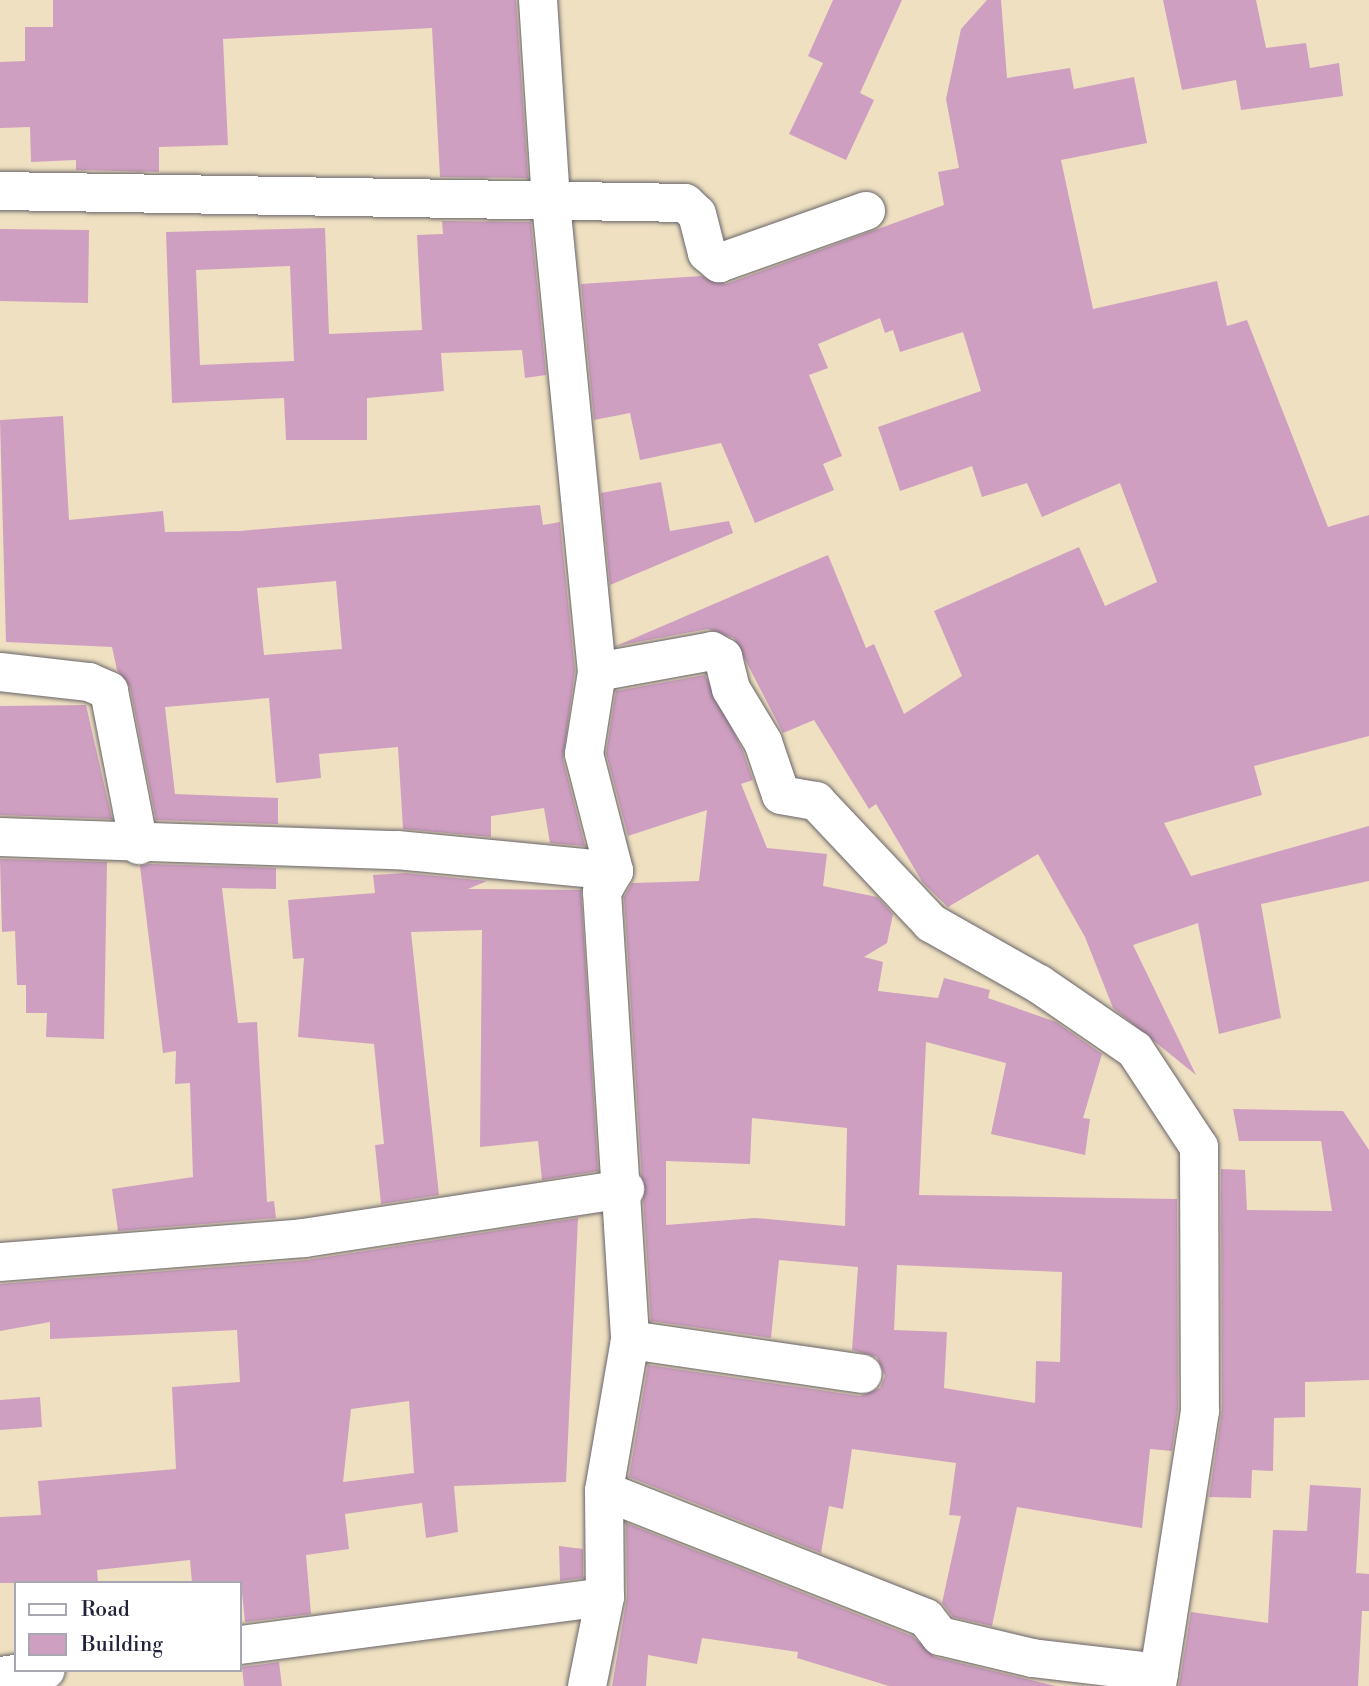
<!DOCTYPE html>
<html>
<head>
<meta charset="utf-8">
<style>
	body { margin:0 }
	#map { position:relative; width:1369px; height:1686px; overflow:hidden; background:#eee0c0; font-family:"Libre Bodoni",serif }
	div>[style] { position:absolute }
	.building>* { inset:0; background:#cf9fc1 }
	.roads { filter:drop-shadow(0 0 2px #69646a) drop-shadow(0 0 2px #69646a) }
	.street>* { height:38px; margin:-19px; padding:0 19px; transform-origin:19px; border-radius:19px; background:#fff }
	span { translate:-50% -50%; white-space:nowrap; text-align:center; line-height:1.15; -webkit-text-stroke:7px #fff; paint-order:stroke }
	.legend { position:absolute; left:14px; top:1581px; width:228px; height:91px; box-sizing:border-box; background:#fff; border:2px solid #a7a7b1; margin:0; padding:9px 12px; list-style:none; font-size:21px; color:#22223b }
	.legend li { display:flex; align-items:center; gap:14px; height:35px }
	.legend b { width:35px; border:2px solid #a7a7b1 }
</style>
</head>
<body>
<div id="map">
	<div class="building">
		<div style="clip-path:polygon(53px 0,516px 0,528px 178px,440px 177px,432px 28px,223px 39px,228px 145px,159px 147px,159px 172px,76px 170px,76px 160px,31px 162px,30px 127px,0 128px,0 62px,25px 61px,25px 27px,53px 27px)"></div>
		<div style="clip-path:polygon(833px 0,902px 0,860px 93px,874px 100px,846px 160px,789px 134px,823px 63px,808px 56px)"></div>
		<div style="clip-path:polygon(987px 0,1001px 0,1007px 78px,1070px 68px,1074px 89px,1134px 77px,1147px 143px,1061px 160px,1093px 309px,1217px 281px,1227px 326px,1247px 320px,1328px 527px,1369px 515px,1369px 736px,1254px 766px,1262px 795px,1164px 823px,1191px 876px,1369px 826px,1369px 881px,1261px 904px,1281px 1018px,1219px 1034px,1198px 923px,1133px 945px,1196px 1075px,1113px 1008px,1085px 937px,1038px 854px,948px 907px,923px 883px,876px 804px,869px 809px,814px 720px,783px 733px,734px 638px,708px 629px,616px 646px,828px 555px,866px 648px,874px 644px,904px 714px,962px 676px,934px 611px,1079px 547px,1105px 606px,1157px 582px,1120px 483px,1042px 517px,1027px 483px,982px 497px,972px 466px,900px 491px,878px 427px,981px 391px,963px 332px,900px 352px,893px 330px,885px 333px,880px 318px,818px 344px,828px 368px,809px 375px,842px 456px,823px 464px,834px 490px,755px 523px,721px 443px,640px 460px,630px 413px,594px 420px,581px 284px,701px 276px,726px 284px,944px 205px,938px 172px,959px 168px,946px 99px,961px 29px)"></div>
		<div style="clip-path:polygon(1163px 0,1256px 0,1266px 48px,1306px 43px,1310px 68px,1339px 63px,1343px 96px,1241px 110px,1236px 80px,1182px 90px)"></div>
		<div style="clip-path:polygon(evenodd,442px 221px,531px 222px,546px 375px,525px 378px,522px 350px,441px 353px,444px 391px,367px 398px,367px 440px,286px 440px,284px 398px,172px 403px,166px 232px,325px 228px,329px 334px,422px 330px,417px 235px,443px 234px,442px 221px,290px 266px,294px 361px,200px 365px,196px 270px,290px 266px)"></div>
		<div style="clip-path:polygon(0 229px,89px 230px,88px 303px,0 301px)"></div>
		<div style="clip-path:polygon(evenodd,63px 416px,69px 520px,163px 511px,165px 532px,240px 531px,540px 505px,543px 525px,560px 522px,575px 671px,563px 759px,585px 846px,550px 843px,544px 808px,491px 816px,491px 837px,403px 829px,398px 747px,319px 754px,321px 778px,276px 783px,269px 698px,165px 707px,175px 794px,278px 798px,278px 824px,156px 820px,130px 687px,117px 670px,112px 647px,6px 642px,0 420px,63px 416px,336px 581px,342px 649px,264px 655px,257px 588px,336px 581px)"></div>
		<div style="clip-path:polygon(661px 482px,670px 531px,729px 521px,733px 533px,610px 585px,601px 493px)"></div>
		<div style="clip-path:polygon(evenodd,705px 675px,743px 751px,753px 780px,741px 784px,767px 848px,827px 854px,823px 886px,877px 897px,893px 914px,887px 943px,864px 957px,883px 962px,878px 991px,938px 998px,944px 978px,990px 990px,988px 998px,1056px 1022px,1102px 1054px,1083px 1118px,1090px 1119px,1085px 1155px,991px 1134px,1006px 1063px,926px 1042px,919px 1195px,1177px 1199px,1178px 1409px,1172px 1451px,1150px 1449px,1142px 1528px,1017px 1507px,992px 1626px,953px 1617px,942px 1603px,961px 1516px,949px 1515px,956px 1463px,852px 1449px,843px 1509px,829px 1506px,821px 1553px,629px 1477px,648px 1365px,860px 1396px,880px 1388px,885px 1376px,877px 1357px,852px 1350px,858px 1267px,779px 1260px,771px 1338px,651px 1321px,624px 897px,632px 883px,699px 881px,707px 810px,628px 836px,606px 753px,616px 691px,705px 675px,752px 1118px,847px 1128px,845px 1226px,755px 1218px,666px 1225px,666px 1161px,750px 1164px,752px 1118px,705px 675px,897px 1265px,1062px 1272px,1060px 1362px,1036px 1361px,1035px 1403px,944px 1388px,947px 1332px,894px 1330px,897px 1265px)"></div>
		<div style="clip-path:polygon(86px 705px,112px 819px,0 815px,0 706px)"></div>
		<div style="clip-path:polygon(0 859px,107px 862px,104px 1039px,46px 1037px,47px 1013px,26px 1013px,26px 985px,17px 985px,15px 931px,2px 932px)"></div>
		<div style="clip-path:polygon(149px 864px,276px 868px,276px 889px,222px 888px,238px 1023px,257px 1022px,267px 1202px,274px 1201px,276px 1218px,118px 1231px,112px 1189px,193px 1177px,190px 1083px,175px 1084px,176px 1051px,163px 1053px,140px 866px)"></div>
		<div style="clip-path:polygon(405px 873px,487px 881px,468px 889px,581px 890px,598px 1171px,542px 1180px,538px 1141px,480px 1147px,482px 930px,411px 932px,439px 1195px,381px 1204px,375px 1145px,384px 1144px,374px 1044px,298px 1037px,304px 958px,293px 959px,288px 900px,375px 893px,373px 875px)"></div>
		<div style="clip-path:polygon(1233px 1109px,1343px 1111px,1369px 1150px,1369px 1380px,1305px 1382px,1305px 1417px,1274px 1418px,1273px 1471px,1252px 1470px,1251px 1498px,1209px 1497px,1222px 1411px,1221px 1169px,1245px 1170px,1247px 1210px,1332px 1211px,1321px 1141px,1239px 1141px)"></div>
		<div style="clip-path:polygon(evenodd,578px 1218px,566px 1482px,454px 1486px,458px 1532px,426px 1538px,422px 1503px,345px 1514px,349px 1549px,306px 1555px,311px 1614px,245px 1622px,241px 1583px,192px 1583px,190px 1560px,97px 1570px,98px 1583px,0 1583px,0 1517px,41px 1515px,38px 1481px,176px 1469px,172px 1387px,240px 1382px,237px 1330px,50px 1339px,50px 1322px,0 1331px,0 1284px,307px 1260px,578px 1218px,409px 1401px,414px 1473px,343px 1482px,351px 1409px,409px 1401px)"></div>
		<div style="clip-path:polygon(40px 1397px,42px 1427px,0 1430px,0 1400px)"></div>
		<div style="clip-path:polygon(1310px 1485px,1361px 1488px,1356px 1573px,1369px 1574px,1369px 1611px,1362px 1611px,1358px 1686px,1179px 1686px,1191px 1612px,1268px 1623px,1273px 1530px,1307px 1531px)"></div>
		<div style="clip-path:polygon(626px 1523px,912px 1636px,935px 1657px,1056px 1686px,889px 1686px,797px 1658px,798px 1652px,702px 1638px,697px 1664px,648px 1655px,646px 1686px,612px 1686px,627px 1597px)"></div>
		<div style="clip-path:polygon(559px 1546px,583px 1549px,583px 1578px,560px 1581px)"></div>
		<div style="clip-path:polygon(279px 1662px,282px 1686px,244px 1686px,242px 1667px)"></div>
	</div>
	<div class="roads">
		<div class="street">
			<div style="left:538px;top:0;width:203px;rotate:86.3deg"></div>
			<div style="left:551px;top:203px;width:471px;rotate:84.4deg"></div>
			<div style="left:597px;top:672px;width:83px;rotate:99deg"></div>
			<div style="left:584px;top:754px;width:121px;rotate:75.6deg"></div>
			<div style="left:614px;top:871px;width:24px;rotate:120deg"></div>
			<div style="left:602px;top:892px;width:449px;rotate:86.4deg"></div>
			<div style="left:630px;top:1340px;width:153px;rotate:99.8deg"></div>
			<div style="left:604px;top:1491px;width:106px;rotate:89.5deg"></div>
			<div style="left:605px;top:1597px;width:91px;rotate:101.4deg"></div>
			<div style="left:0;top:191px;width:685px;rotate:1deg"></div>
			<div style="left:685px;top:203px;width:16px;rotate:43deg"></div>
			<div style="left:697px;top:214px;width:40px;rotate:75.6deg"></div>
			<div style="left:707px;top:253px;width:16px;rotate:40deg"></div>
			<div style="left:719px;top:263px;width:156px;rotate:-19.5deg"></div>
			<div style="left:0;top:672px;width:90px;rotate:6.4deg"></div>
			<div style="left:89px;top:682px;width:22px;rotate:24deg"></div>
			<div style="left:109px;top:691px;width:157px;rotate:79deg"></div>
			<div style="left:597px;top:672px;width:117px;rotate:-10.3deg"></div>
			<div style="left:712px;top:651px;width:13px;rotate:29deg"></div>
			<div style="left:723px;top:657px;width:33px;rotate:76deg"></div>
			<div style="left:731px;top:689px;width:62px;rotate:58.9deg"></div>
			<div style="left:763px;top:742px;width:56px;rotate:71.2deg"></div>
			<div style="left:781px;top:795px;width:36px;rotate:10deg"></div>
			<div style="left:816px;top:801px;width:168px;rotate:46.7deg"></div>
			<div style="left:931px;top:923px;width:124px;rotate:29.5deg"></div>
			<div style="left:1039px;top:984px;width:116px;rotate:34.5deg"></div>
			<div style="left:1135px;top:1050px;width:116px;rotate:56.6deg"></div>
			<div style="left:1199px;top:1147px;width:264px;rotate:89.8deg"></div>
			<div style="left:1200px;top:1411px;width:278px;rotate:98.9deg"></div>
			<div style="left:0;top:837px;width:397px;rotate:1.9deg"></div>
			<div style="left:397px;top:850px;width:218px;rotate:5.5deg"></div>
			<div style="left:0;top:1262px;width:305px;rotate:-4.5deg"></div>
			<div style="left:304px;top:1238px;width:325px;rotate:-8.7deg"></div>
			<div style="left:630px;top:1340px;width:235px;rotate:8.3deg"></div>
			<div style="left:604px;top:1491px;width:346px;rotate:21.5deg"></div>
			<div style="left:926px;top:1618px;width:23px;rotate:52deg"></div>
			<div style="left:940px;top:1636px;width:95px;rotate:13.4deg"></div>
			<div style="left:1032px;top:1658px;width:128px;rotate:6.7deg"></div>
			<div style="left:240px;top:1645px;width:368px;rotate:-7.5deg"></div>
			<div style="left:0;top:1676px;width:46px;rotate:-7.4deg"></div>
		</div>
	</div>
	<ul class="legend">
	<li><b style="height:9px;background:#fff"></b>Road</li>
	<li><b style="height:19px;background:#cf9fc1"></b>Building</li>
	</ul>
</div>
</body>
</html>
